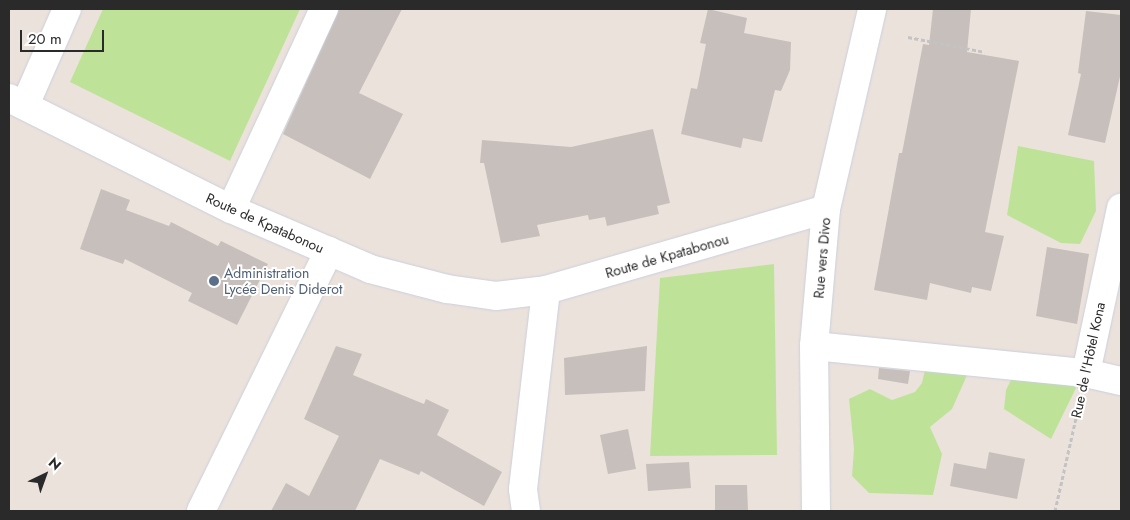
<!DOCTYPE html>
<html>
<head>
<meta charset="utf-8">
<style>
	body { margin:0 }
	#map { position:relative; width:1130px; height:520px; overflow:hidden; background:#ece2dc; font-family:Jost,sans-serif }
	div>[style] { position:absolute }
	.green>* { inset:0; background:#bee398 }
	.building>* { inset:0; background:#c7bfbb }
	.path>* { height:3px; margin-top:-1.5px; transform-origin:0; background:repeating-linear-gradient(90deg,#c3c3c3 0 4px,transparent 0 6.5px) }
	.roads { filter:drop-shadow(0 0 1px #cad0dc) drop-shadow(0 0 1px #cad0dc) }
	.street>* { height:28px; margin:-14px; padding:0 14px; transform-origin:14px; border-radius:14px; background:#fff }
	.secondary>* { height:28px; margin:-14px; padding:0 14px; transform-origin:14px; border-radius:14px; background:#fff }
	.dots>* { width:14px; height:14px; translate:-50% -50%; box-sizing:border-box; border:2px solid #fff; border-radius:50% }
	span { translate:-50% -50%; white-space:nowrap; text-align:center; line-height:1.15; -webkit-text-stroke:4px #fff; paint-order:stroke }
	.street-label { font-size:14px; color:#2a2a2a }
	.service-label { font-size:14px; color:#4e5e75 }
	.left { translate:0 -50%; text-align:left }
	.frame { position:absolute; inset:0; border:10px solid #2a2a2a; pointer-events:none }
	.north { position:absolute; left:20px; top:450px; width:50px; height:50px; -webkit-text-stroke:4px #fff; paint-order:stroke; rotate:42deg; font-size:14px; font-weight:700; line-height:20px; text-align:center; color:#2a2a2a }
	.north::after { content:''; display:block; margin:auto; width:18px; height:22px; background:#2a2a2a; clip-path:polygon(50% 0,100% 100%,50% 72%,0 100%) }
	.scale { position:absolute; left:20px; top:30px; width:84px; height:22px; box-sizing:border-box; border:2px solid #2a2a2a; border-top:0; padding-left:6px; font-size:15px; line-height:18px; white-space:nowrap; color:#2a2a2a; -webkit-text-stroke:4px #fff; paint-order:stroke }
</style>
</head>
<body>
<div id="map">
	<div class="green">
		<div style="clip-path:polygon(103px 9px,300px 9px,230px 161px,70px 82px)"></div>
		<div style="clip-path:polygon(1018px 146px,1094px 161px,1096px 211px,1080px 244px,1061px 243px,1007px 215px)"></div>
		<div style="clip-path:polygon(774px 264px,777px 455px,650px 456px,660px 278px)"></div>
		<div style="clip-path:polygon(976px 355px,952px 409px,930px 427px,942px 454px,933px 495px,869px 493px,852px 476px,854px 449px,849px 399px,870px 389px,892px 400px,915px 392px,922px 383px,927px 361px)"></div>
		<div style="clip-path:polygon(1014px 374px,1071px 378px,1076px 388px,1051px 439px,1004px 409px,1006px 390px)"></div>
	</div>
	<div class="building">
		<div style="clip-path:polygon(339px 9px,402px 9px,359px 93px,403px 114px,370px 179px,283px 134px)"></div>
		<div style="clip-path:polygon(708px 9px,747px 18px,744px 33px,791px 42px,790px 70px,781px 91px,775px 90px,762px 142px,743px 138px,741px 148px,681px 134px,691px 88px,697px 89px,706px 44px,700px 43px)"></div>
		<div style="clip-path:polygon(933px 9px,971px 9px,967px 52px,1019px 61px,985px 232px,1004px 236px,991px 291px,972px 287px,971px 293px,930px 283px,927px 300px,874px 290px,899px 153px,902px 153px,923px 44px,929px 45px)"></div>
		<div style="clip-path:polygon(1086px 11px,1121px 15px,1121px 72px,1105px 143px,1068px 135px,1081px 74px,1078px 73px)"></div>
		<div style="clip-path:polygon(653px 129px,670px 203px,657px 206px,659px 214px,607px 226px,605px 217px,589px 220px,588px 215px,537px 225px,540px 236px,501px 243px,484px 163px,480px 163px,482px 140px,571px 147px)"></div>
		<div style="clip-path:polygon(101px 189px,130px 200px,126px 210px,169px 226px,171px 222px,218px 246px,221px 241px,268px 264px,237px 325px,188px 301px,192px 293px,125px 259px,123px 264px,80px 249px)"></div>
		<div style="clip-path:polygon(1047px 247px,1089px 254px,1077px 324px,1036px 316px)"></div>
		<div style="clip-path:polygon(336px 346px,362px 354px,353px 375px,424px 404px,426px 399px,449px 410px,437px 435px,502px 472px,484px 506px,421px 471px,419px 475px,380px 459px,355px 511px,271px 511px,286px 483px,309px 496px,339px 436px,304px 419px)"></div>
		<div style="clip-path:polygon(647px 346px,645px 391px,565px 395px,564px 358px)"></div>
		<div style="clip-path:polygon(879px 368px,910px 371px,908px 384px,878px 379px)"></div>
		<div style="clip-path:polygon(628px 429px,636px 469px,608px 474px,600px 435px)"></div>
		<div style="clip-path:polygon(989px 452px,1025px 459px,1017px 499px,950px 486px,954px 463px,986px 469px)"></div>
		<div style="clip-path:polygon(689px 462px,691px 488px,648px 491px,646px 464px)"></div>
		<div style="clip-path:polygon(715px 485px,747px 485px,748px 511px,715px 511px)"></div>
	</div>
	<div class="path">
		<div style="left:908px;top:37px;width:78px;rotate:11deg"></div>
		<div style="left:1055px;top:511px;width:114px;rotate:-77.3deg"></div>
	</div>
	<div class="roads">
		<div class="street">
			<div style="left:9px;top:98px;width:248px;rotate:26.6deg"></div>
			<div style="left:231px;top:209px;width:151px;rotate:23.3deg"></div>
			<div style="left:370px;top:269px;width:80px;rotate:14.6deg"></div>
			<div style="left:447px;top:289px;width:49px;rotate:8.1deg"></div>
			<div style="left:496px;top:296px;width:50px;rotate:-6.8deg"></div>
			<div style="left:546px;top:290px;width:291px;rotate:-16.1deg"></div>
			<div style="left:25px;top:105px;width:105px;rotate:-66.4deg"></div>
			<div style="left:231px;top:209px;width:221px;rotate:-65.1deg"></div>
			<div style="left:814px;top:346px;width:273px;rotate:5.7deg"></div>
			<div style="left:1086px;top:373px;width:36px;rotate:13deg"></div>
			<div style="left:1086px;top:373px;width:169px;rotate:-78deg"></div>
			<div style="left:201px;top:511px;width:290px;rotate:-63.8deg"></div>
			<div style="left:526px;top:511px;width:22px;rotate:-98deg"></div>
			<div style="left:523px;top:489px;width:200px;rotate:-83.4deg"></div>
		</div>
		<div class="secondary">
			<div style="left:816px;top:511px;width:165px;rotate:-90.7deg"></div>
			<div style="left:814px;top:346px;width:138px;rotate:-85deg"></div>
			<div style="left:826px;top:209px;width:205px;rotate:-77deg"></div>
		</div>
	</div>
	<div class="dots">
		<div style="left:214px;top:281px;background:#5c6f8a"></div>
	</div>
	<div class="street-label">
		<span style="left:265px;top:223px;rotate:24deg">Route de Kpatabonou</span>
		<span style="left:667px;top:256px;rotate:-16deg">Route de Kpatabonou</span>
		<span style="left:822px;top:258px;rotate:-85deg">Rue vers Divo</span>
		<span style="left:1088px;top:360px;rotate:-78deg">Rue de l'Hôtel Kona</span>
	</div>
	<div class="service-label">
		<span class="left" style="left:224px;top:281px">Administration<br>Lycée Denis Diderot</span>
	</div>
	<div class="frame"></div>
	<div class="north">N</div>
	<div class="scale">20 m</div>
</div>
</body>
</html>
